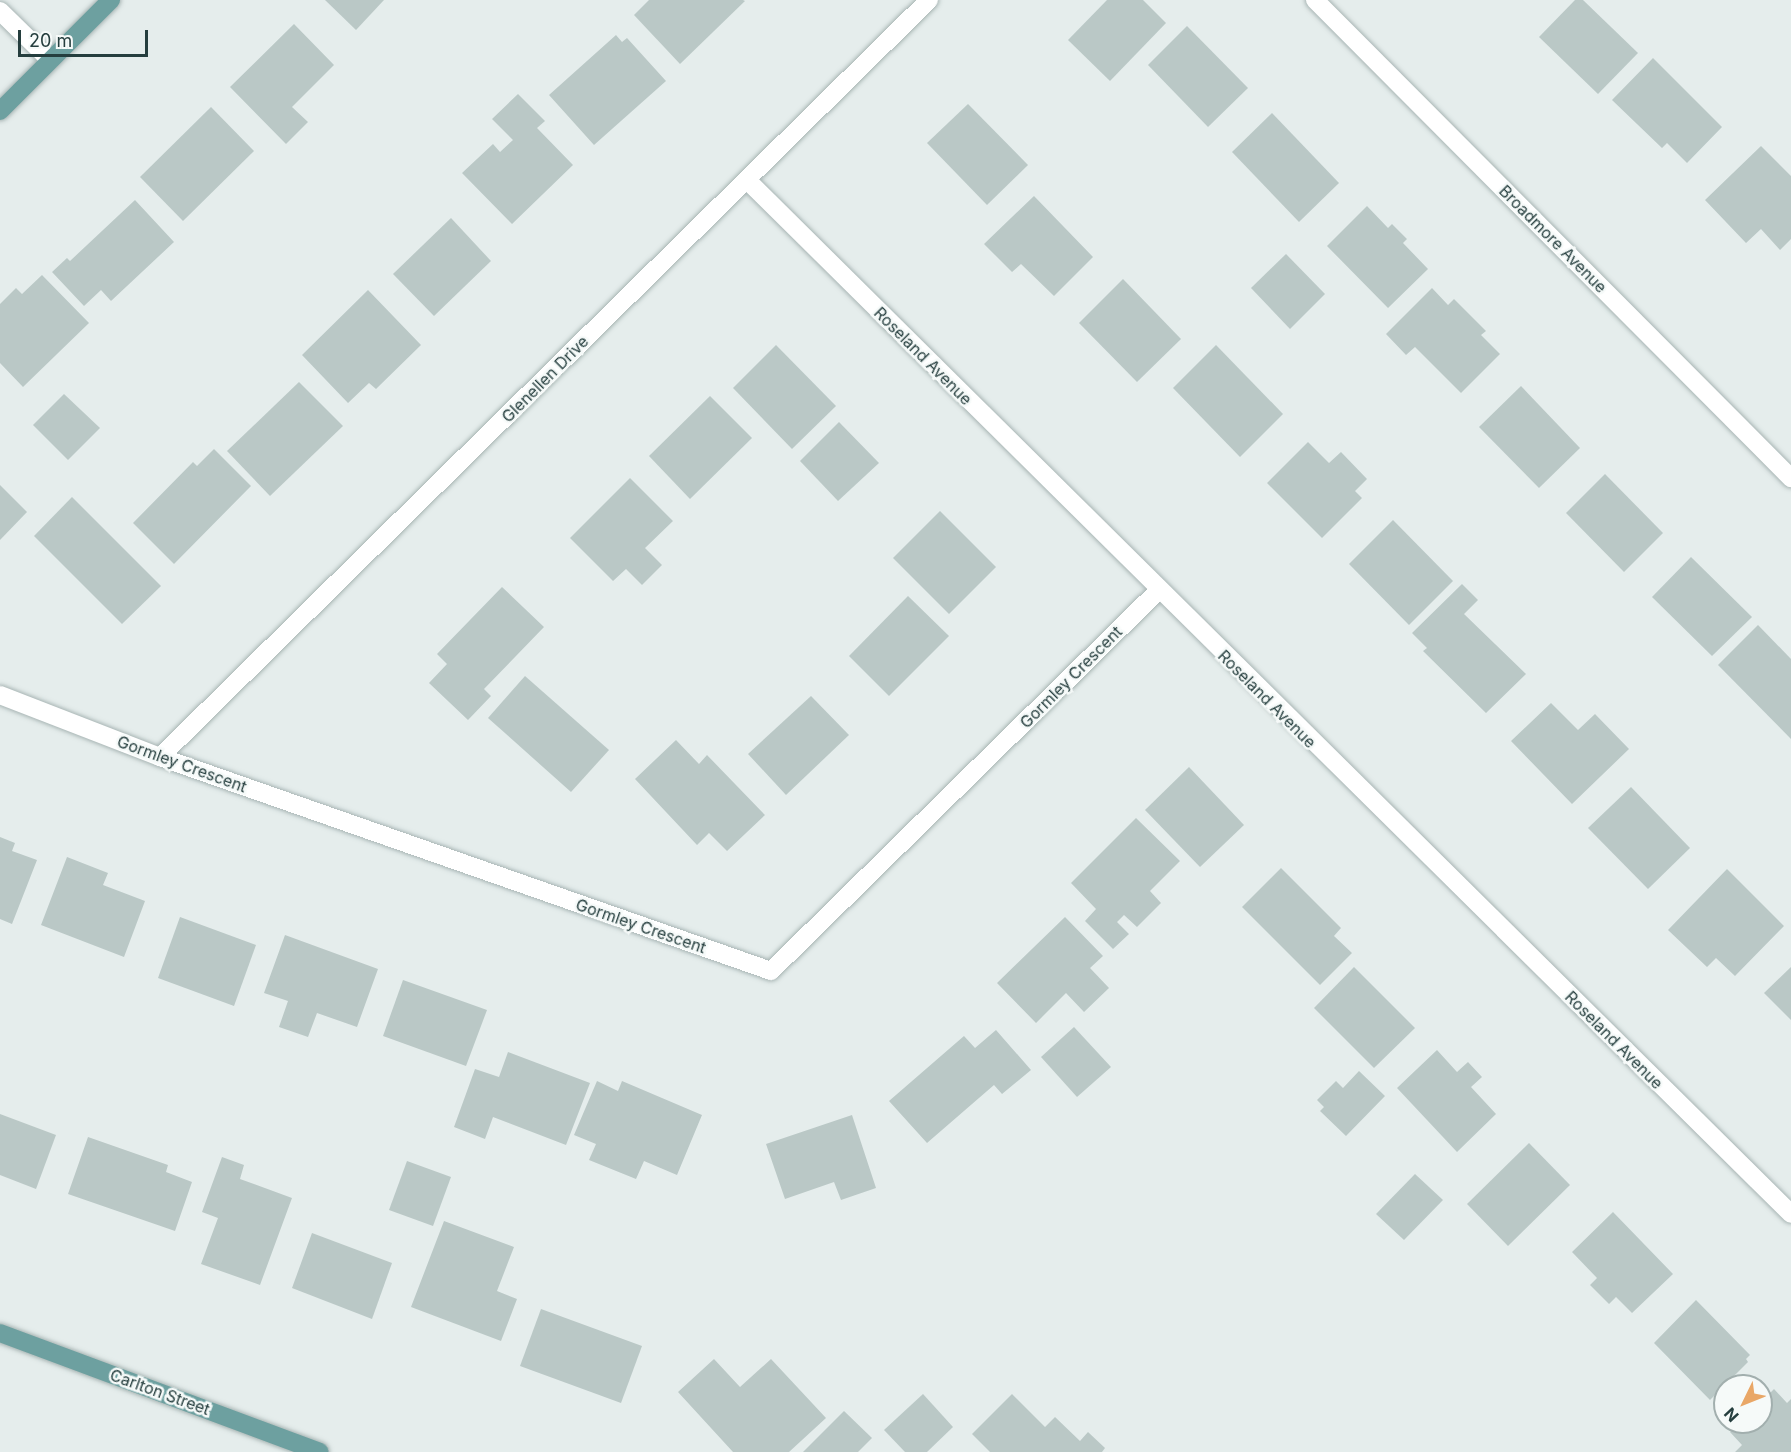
<!DOCTYPE html>
<html>
<head>
<meta charset="utf-8">
<style>
	body { margin:0 }
	#map { position:relative; width:1791px; height:1452px; overflow:hidden; background:#e5edec; font-family:Inter,sans-serif }
	div>[style] { position:absolute }
	.building>* { inset:0; background:#bac8c6 }
	.roads { filter:drop-shadow(0 0 2px #a8b5b4) drop-shadow(0 0 2px #a8b5b4) }
	.minor>* { height:18px; margin:-9px; padding:0 9px; transform-origin:9px; border-radius:9px; background:#fff }
	.major>* { height:18px; margin:-9px; padding:0 9px; transform-origin:9px; border-radius:9px; background:#6da0a0 }
	span { translate:-50% -50%; white-space:nowrap; text-align:center; line-height:1.15; -webkit-text-stroke:5px #f6faf9; paint-order:stroke }
	.street-label { font-size:16px; color:#253e3e }
	.north { position:absolute; left:1713px; top:1374px; width:60px; height:60px; box-sizing:border-box; background:#f6faf9; border:2px solid #a2afae; border-radius:50%; rotate:227deg; font-size:16px; font-weight:700; line-height:24px; text-align:center; color:#253e3e }
	.north::after { content:''; display:block; margin:auto; width:21px; height:27px; background:#e9a767; clip-path:polygon(50% 0,100% 100%,50% 72%,0 100%) }
	.scale { position:absolute; left:18px; top:30px; width:130px; height:27px; box-sizing:border-box; border:3px solid #253e3e; border-top:0; padding-left:8px; font-size:18px; line-height:21px; white-space:nowrap; color:#253e3e; -webkit-text-stroke:4px #f6faf9; paint-order:stroke }
</style>
</head>
<body>
<div id="map">
	<div class="building">
		<div style="clip-path:polygon(325px 0,384px 0,356px 30px)"></div>
		<div style="clip-path:polygon(649px 0,743px 0,745px 1px,680px 64px,634px 15px)"></div>
		<div style="clip-path:polygon(1107px 0,1143px 0,1166px 23px,1110px 81px,1068px 40px)"></div>
		<div style="clip-path:polygon(1575px 0,1583px 0,1638px 53px,1598px 94px,1539px 37px)"></div>
		<div style="clip-path:polygon(294px 24px,334px 65px,292px 107px,308px 122px,286px 144px,230px 87px)"></div>
		<div style="clip-path:polygon(1187px 26px,1248px 88px,1208px 127px,1148px 65px)"></div>
		<div style="clip-path:polygon(616px 35px,622px 42px,627px 38px,666px 81px,594px 145px,549px 95px)"></div>
		<div style="clip-path:polygon(1653px 58px,1722px 127px,1687px 163px,1667px 143px,1662px 148px,1612px 100px)"></div>
		<div style="clip-path:polygon(518px 94px,545px 121px,537px 128px,573px 165px,512px 224px,462px 173px,493px 144px,500px 152px,513px 140px,492px 119px)"></div>
		<div style="clip-path:polygon(968px 104px,1028px 165px,987px 205px,927px 143px)"></div>
		<div style="clip-path:polygon(211px 107px,254px 151px,183px 221px,140px 177px)"></div>
		<div style="clip-path:polygon(1272px 113px,1339px 183px,1299px 222px,1232px 152px)"></div>
		<div style="clip-path:polygon(1761px 146px,1791px 176px,1791px 239px,1780px 250px,1761px 229px,1746px 243px,1705px 200px)"></div>
		<div style="clip-path:polygon(1034px 196px,1093px 257px,1054px 296px,1021px 264px,1012px 272px,984px 244px)"></div>
		<div style="clip-path:polygon(135px 200px,174px 242px,111px 301px,101px 290px,84px 306px,52px 272px,67px 258px,70px 261px)"></div>
		<div style="clip-path:polygon(1367px 206px,1388px 228px,1392px 224px,1407px 239px,1403px 243px,1428px 269px,1388px 308px,1327px 246px)"></div>
		<div style="clip-path:polygon(451px 218px,491px 261px,434px 316px,393px 274px)"></div>
		<div style="clip-path:polygon(1286px 254px,1325px 294px,1290px 329px,1251px 288px)"></div>
		<div style="clip-path:polygon(42px 275px,89px 323px,23px 387px,0 363px,0 304px,16px 288px,22px 294px)"></div>
		<div style="clip-path:polygon(1123px 279px,1181px 339px,1137px 382px,1079px 323px)"></div>
		<div style="clip-path:polygon(1432px 288px,1448px 305px,1454px 299px,1486px 331px,1481px 335px,1500px 354px,1461px 393px,1415px 347px,1406px 355px,1386px 334px)"></div>
		<div style="clip-path:polygon(368px 290px,421px 345px,376px 389px,369px 383px,348px 403px,302px 355px)"></div>
		<div style="clip-path:polygon(776px 345px,836px 406px,792px 449px,733px 388px)"></div>
		<div style="clip-path:polygon(1216px 345px,1283px 414px,1240px 457px,1173px 388px)"></div>
		<div style="clip-path:polygon(299px 382px,343px 426px,270px 496px,227px 451px)"></div>
		<div style="clip-path:polygon(1521px 386px,1580px 448px,1539px 488px,1479px 427px)"></div>
		<div style="clip-path:polygon(64px 394px,100px 428px,68px 460px,33px 425px)"></div>
		<div style="clip-path:polygon(710px 396px,752px 438px,690px 499px,649px 456px)"></div>
		<div style="clip-path:polygon(839px 422px,879px 463px,838px 501px,800px 461px)"></div>
		<div style="clip-path:polygon(1308px 442px,1329px 463px,1341px 452px,1367px 479px,1355px 491px,1362px 498px,1322px 538px,1267px 483px)"></div>
		<div style="clip-path:polygon(214px 449px,251px 486px,174px 564px,133px 523px,193px 462px,197px 466px)"></div>
		<div style="clip-path:polygon(1605px 474px,1663px 533px,1624px 572px,1566px 513px)"></div>
		<div style="clip-path:polygon(630px 478px,673px 521px,645px 548px,662px 565px,642px 585px,626px 569px,613px 581px,570px 538px)"></div>
		<div style="clip-path:polygon(0 485px,27px 512px,0 540px)"></div>
		<div style="clip-path:polygon(72px 497px,161px 586px,122px 624px,34px 536px)"></div>
		<div style="clip-path:polygon(940px 511px,996px 567px,949px 614px,893px 558px)"></div>
		<div style="clip-path:polygon(1393px 520px,1453px 581px,1409px 625px,1349px 564px)"></div>
		<div style="clip-path:polygon(1691px 557px,1752px 617px,1712px 656px,1652px 597px)"></div>
		<div style="clip-path:polygon(1462px 584px,1478px 600px,1464px 614px,1526px 674px,1486px 713px,1423px 651px,1427px 648px,1412px 633px)"></div>
		<div style="clip-path:polygon(502px 587px,544px 627px,484px 689px,491px 696px,468px 720px,429px 683px,447px 664px,437px 654px)"></div>
		<div style="clip-path:polygon(908px 596px,949px 636px,889px 696px,849px 656px)"></div>
		<div style="clip-path:polygon(1758px 625px,1791px 659px,1791px 739px,1718px 665px)"></div>
		<div style="clip-path:polygon(525px 676px,609px 750px,571px 792px,488px 718px)"></div>
		<div style="clip-path:polygon(811px 696px,849px 735px,786px 795px,748px 754px)"></div>
		<div style="clip-path:polygon(1551px 703px,1578px 730px,1595px 714px,1629px 749px,1572px 804px,1511px 741px)"></div>
		<div style="clip-path:polygon(676px 740px,699px 764px,707px 755px,765px 815px,727px 851px,709px 833px,697px 845px,635px 779px)"></div>
		<div style="clip-path:polygon(1189px 767px,1244px 825px,1200px 867px,1145px 810px)"></div>
		<div style="clip-path:polygon(1631px 787px,1690px 848px,1648px 889px,1588px 828px)"></div>
		<div style="clip-path:polygon(1136px 818px,1180px 861px,1150px 891px,1161px 903px,1137px 927px,1124px 915px,1117px 922px,1129px 934px,1113px 949px,1085px 921px,1096px 909px,1071px 883px)"></div>
		<div style="clip-path:polygon(0 837px,15px 843px,12px 851px,37px 860px,12px 924px,0 919px)"></div>
		<div style="clip-path:polygon(67px 857px,108px 873px,103px 885px,145px 901px,124px 957px,41px 925px)"></div>
		<div style="clip-path:polygon(1281px 868px,1341px 928px,1334px 936px,1352px 953px,1320px 985px,1242px 907px)"></div>
		<div style="clip-path:polygon(1727px 869px,1784px 926px,1735px 976px,1716px 958px,1707px 967px,1668px 930px)"></div>
		<div style="clip-path:polygon(180px 917px,256px 945px,234px 1006px,158px 978px)"></div>
		<div style="clip-path:polygon(1065px 917px,1103px 956px,1090px 968px,1109px 988px,1084px 1012px,1066px 993px,1036px 1023px,997px 983px)"></div>
		<div style="clip-path:polygon(285px 935px,378px 969px,357px 1027px,317px 1013px,308px 1037px,279px 1027px,288px 1001px,264px 993px)"></div>
		<div style="clip-path:polygon(1354px 967px,1415px 1028px,1374px 1068px,1314px 1008px)"></div>
		<div style="clip-path:polygon(1791px 967px,1791px 1020px,1764px 993px)"></div>
		<div style="clip-path:polygon(403px 980px,487px 1010px,466px 1066px,383px 1036px)"></div>
		<div style="clip-path:polygon(1074px 1027px,1111px 1067px,1077px 1097px,1041px 1057px)"></div>
		<div style="clip-path:polygon(996px 1030px,1031px 1070px,1002px 1094px,994px 1085px,927px 1143px,889px 1101px,964px 1036px,975px 1048px)"></div>
		<div style="clip-path:polygon(1437px 1050px,1457px 1072px,1468px 1062px,1482px 1077px,1471px 1087px,1496px 1114px,1457px 1152px,1397px 1088px)"></div>
		<div style="clip-path:polygon(508px 1052px,590px 1083px,566px 1145px,493px 1117px,485px 1139px,454px 1127px,475px 1069px,499px 1077px)"></div>
		<div style="clip-path:polygon(1359px 1071px,1385px 1096px,1346px 1136px,1320px 1111px,1324px 1107px,1317px 1100px,1336px 1081px,1343px 1088px)"></div>
		<div style="clip-path:polygon(597px 1081px,618px 1091px,622px 1081px,702px 1115px,677px 1175px,644px 1161px,636px 1179px,589px 1160px,596px 1144px,574px 1135px)"></div>
		<div style="clip-path:polygon(0 1114px,56px 1135px,36px 1189px,0 1175px)"></div>
		<div style="clip-path:polygon(852px 1115px,876px 1188px,841px 1200px,834px 1182px,785px 1199px,766px 1144px)"></div>
		<div style="clip-path:polygon(88px 1137px,168px 1165px,166px 1172px,192px 1182px,175px 1231px,68px 1194px)"></div>
		<div style="clip-path:polygon(1529px 1143px,1570px 1185px,1508px 1246px,1467px 1204px)"></div>
		<div style="clip-path:polygon(222px 1157px,244px 1165px,240px 1179px,292px 1198px,260px 1285px,201px 1264px,218px 1218px,202px 1212px)"></div>
		<div style="clip-path:polygon(407px 1161px,451px 1177px,433px 1226px,389px 1210px)"></div>
		<div style="clip-path:polygon(1415px 1174px,1443px 1200px,1404px 1240px,1376px 1214px)"></div>
		<div style="clip-path:polygon(1613px 1212px,1673px 1274px,1632px 1313px,1616px 1297px,1609px 1304px,1590px 1285px,1597px 1278px,1572px 1252px)"></div>
		<div style="clip-path:polygon(444px 1221px,514px 1247px,497px 1291px,517px 1299px,501px 1341px,411px 1307px)"></div>
		<div style="clip-path:polygon(312px 1233px,392px 1263px,372px 1319px,292px 1288px)"></div>
		<div style="clip-path:polygon(1696px 1300px,1750px 1355px,1746px 1359px,1748px 1362px,1710px 1400px,1654px 1343px)"></div>
		<div style="clip-path:polygon(541px 1309px,642px 1346px,621px 1403px,520px 1366px)"></div>
		<div style="clip-path:polygon(714px 1359px,740px 1387px,771px 1359px,826px 1418px,789px 1452px,733px 1452px,678px 1392px)"></div>
		<div style="clip-path:polygon(1774px 1389px,1787px 1403px,1791px 1399px,1791px 1452px,1735px 1452px,1742px 1445px,1730px 1432px,1740px 1422px,1761px 1422px,1761px 1402px)"></div>
		<div style="clip-path:polygon(923px 1394px,953px 1427px,927px 1452px,905px 1452px,884px 1430px)"></div>
		<div style="clip-path:polygon(1012px 1394px,1045px 1427px,1055px 1417px,1080px 1441px,1088px 1432px,1105px 1448px,1102px 1452px,990px 1452px,972px 1434px)"></div>
		<div style="clip-path:polygon(844px 1411px,872px 1438px,858px 1452px,803px 1452px)"></div>
	</div>
	<div class="roads">
		<div class="minor">
			<div style="left:1315px;top:0;width:675px;rotate:45.12deg"></div>
			<div style="left:0;top:11px;width:70px;rotate:44.4deg"></div>
			<div style="left:747px;top:180px;width:1469px;rotate:44.72deg"></div>
			<div style="left:0;top:695px;width:172px;rotate:21.2deg"></div>
			<div style="left:160px;top:757px;width:647px;rotate:19.3deg"></div>
			<div style="left:771px;top:971px;width:542px;rotate:-44.48deg"></div>
			<div style="left:160px;top:757px;width:1079px;rotate:-44.55deg"></div>
		</div>
		<div class="major">
			<div style="left:0;top:111px;width:157px;rotate:-45deg"></div>
			<div style="left:0;top:1333px;width:341px;rotate:20.4deg"></div>
		</div>
	</div>
	<div class="street-label">
		<span style="left:1553px;top:239px;rotate:45deg">Broadmore Avenue</span>
		<span style="left:923px;top:356px;rotate:45deg">Roseland Avenue</span>
		<span style="left:545px;top:379px;rotate:-45deg">Glenellen Drive</span>
		<span style="left:1071px;top:677px;rotate:-45deg">Gormley Crescent</span>
		<span style="left:1267px;top:699px;rotate:45deg">Roseland Avenue</span>
		<span style="left:182px;top:764px;rotate:20deg">Gormley Crescent</span>
		<span style="left:641px;top:926px;rotate:19deg">Gormley Crescent</span>
		<span style="left:1614px;top:1040px;rotate:45deg">Roseland Avenue</span>
		<span style="left:160px;top:1392px;rotate:20deg">Carlton Street</span>
	</div>
	<div class="north">N</div>
	<div class="scale">20 m</div>
</div>
</body>
</html>
